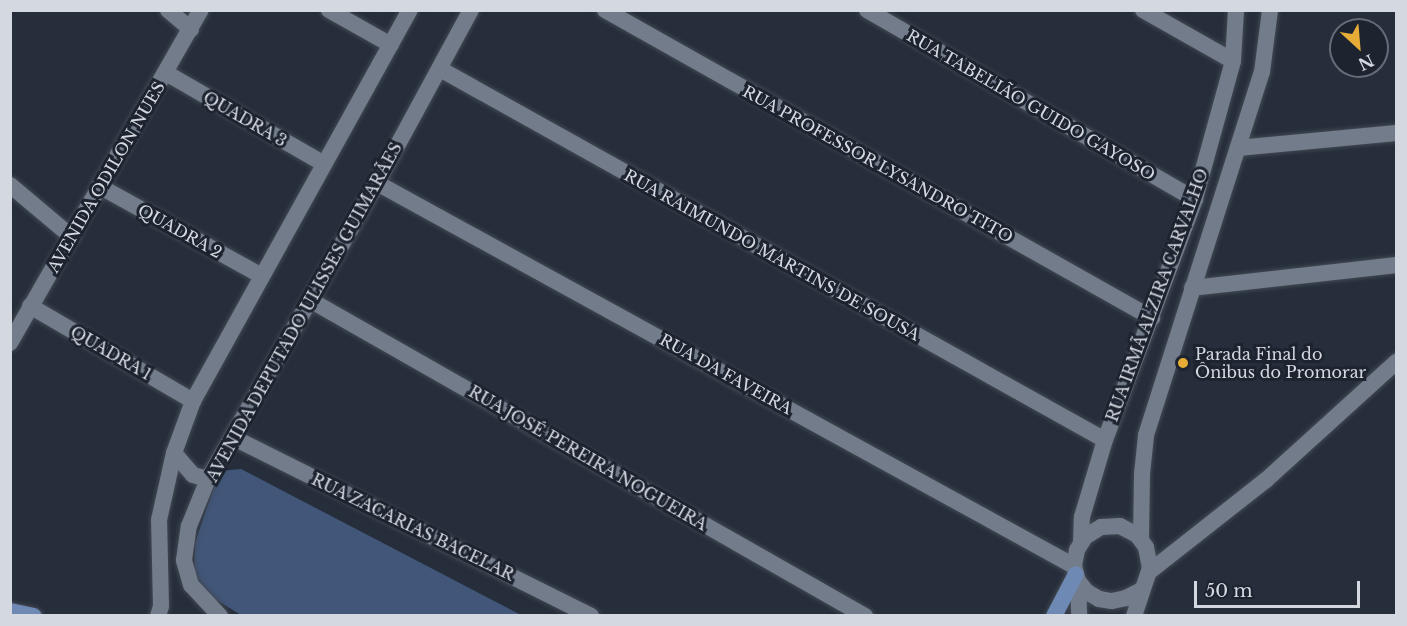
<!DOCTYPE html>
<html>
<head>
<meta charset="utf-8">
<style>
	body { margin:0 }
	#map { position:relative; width:1407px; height:626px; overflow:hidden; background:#262e3b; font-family:"Libre Baskerville",serif }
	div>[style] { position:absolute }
	.green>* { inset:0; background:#415679 }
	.roads { filter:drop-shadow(0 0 2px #424953) drop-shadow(0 0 2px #424953) }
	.minor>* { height:16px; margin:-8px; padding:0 8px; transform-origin:8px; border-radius:8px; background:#737c8b }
	.tertiary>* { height:16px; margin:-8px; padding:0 8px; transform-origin:8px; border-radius:8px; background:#737c8b }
	.primary>* { height:16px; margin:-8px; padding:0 8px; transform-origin:8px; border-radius:8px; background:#6e89b4 }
	.dots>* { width:16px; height:16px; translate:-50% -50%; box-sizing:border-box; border:3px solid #1d2430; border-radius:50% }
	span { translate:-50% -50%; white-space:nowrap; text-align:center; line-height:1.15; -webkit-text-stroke:6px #1d2430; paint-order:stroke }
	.street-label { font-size:16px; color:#d4d9e1 }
	.poi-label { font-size:16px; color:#d4d9e1 }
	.left { translate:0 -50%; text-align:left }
	.frame { position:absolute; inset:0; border:12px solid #d4d9e1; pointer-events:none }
	.north { position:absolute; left:1329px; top:18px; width:60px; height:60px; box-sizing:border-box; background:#1d2430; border:2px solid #666c77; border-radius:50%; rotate:154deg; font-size:16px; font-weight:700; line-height:24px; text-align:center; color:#d4d9e1 }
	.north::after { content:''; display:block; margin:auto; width:21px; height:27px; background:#e6ac36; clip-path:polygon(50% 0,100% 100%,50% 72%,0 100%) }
	.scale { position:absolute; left:1194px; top:581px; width:166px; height:27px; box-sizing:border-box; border:3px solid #d4d9e1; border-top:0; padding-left:8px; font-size:18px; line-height:21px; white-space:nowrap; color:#d4d9e1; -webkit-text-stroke:4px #1d2430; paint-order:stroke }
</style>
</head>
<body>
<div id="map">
	<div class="green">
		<div style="clip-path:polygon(241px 469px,521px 615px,241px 615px,208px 595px,194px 574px,195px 543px,219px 471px)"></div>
	</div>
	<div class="roads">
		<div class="minor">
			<div style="left:168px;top:10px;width:30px;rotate:40deg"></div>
			<div style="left:329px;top:10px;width:71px;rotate:29.4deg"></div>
			<div style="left:605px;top:10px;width:628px;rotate:29.38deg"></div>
			<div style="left:867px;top:10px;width:379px;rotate:30deg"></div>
			<div style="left:1143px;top:10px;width:103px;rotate:29.5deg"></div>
			<div style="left:440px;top:69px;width:761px;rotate:29.16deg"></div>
			<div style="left:166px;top:73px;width:182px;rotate:29.9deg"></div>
			<div style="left:1238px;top:148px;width:159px;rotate:-5.4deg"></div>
			<div style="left:377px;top:183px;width:795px;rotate:28.79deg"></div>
			<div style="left:10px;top:185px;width:81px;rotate:40deg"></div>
			<div style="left:99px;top:186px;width:186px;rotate:28.9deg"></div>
			<div style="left:1192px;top:288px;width:205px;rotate:-6.4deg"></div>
			<div style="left:310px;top:300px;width:639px;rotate:29.66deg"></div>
			<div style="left:30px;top:306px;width:189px;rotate:30.2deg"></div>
			<div style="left:10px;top:343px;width:384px;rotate:-60.2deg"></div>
			<div style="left:234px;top:438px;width:399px;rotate:26.5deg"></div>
		</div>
		<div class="tertiary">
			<div style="left:174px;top:453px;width:29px;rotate:49deg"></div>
			<div style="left:193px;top:475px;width:16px;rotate:15deg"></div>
			<div style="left:1141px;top:539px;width:65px;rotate:-89.1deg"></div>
			<div style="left:1142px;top:474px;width:39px;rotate:-84deg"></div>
			<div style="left:1146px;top:435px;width:381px;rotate:-72.3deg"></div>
			<div style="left:1262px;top:72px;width:63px;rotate:-82.6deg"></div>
			<div style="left:1081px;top:542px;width:25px;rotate:-88deg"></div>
			<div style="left:1082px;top:517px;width:80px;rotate:-73.4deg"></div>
			<div style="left:1105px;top:440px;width:257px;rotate:-69.5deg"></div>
			<div style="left:1195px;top:199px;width:143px;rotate:-74.6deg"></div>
			<div style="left:1233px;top:61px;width:51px;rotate:-86.6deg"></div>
			<div style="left:1149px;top:572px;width:149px;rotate:-38.2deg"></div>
			<div style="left:1266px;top:480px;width:176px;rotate:-42.2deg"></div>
			<div style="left:1078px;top:581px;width:35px;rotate:88deg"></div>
			<div style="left:158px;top:616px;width:10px;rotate:-73deg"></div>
			<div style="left:161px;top:606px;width:86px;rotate:-91.3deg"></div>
			<div style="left:159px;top:520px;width:69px;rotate:-77.4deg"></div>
			<div style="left:174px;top:453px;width:55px;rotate:-69.9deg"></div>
			<div style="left:193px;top:401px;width:447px;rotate:-61deg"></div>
			<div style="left:220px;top:616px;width:42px;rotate:-133.1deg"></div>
			<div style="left:191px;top:585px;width:26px;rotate:-106deg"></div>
			<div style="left:184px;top:560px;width:34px;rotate:-82deg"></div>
			<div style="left:189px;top:526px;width:51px;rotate:-68deg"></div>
			<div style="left:208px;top:479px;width:341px;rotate:-60.3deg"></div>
			<div style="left:377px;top:183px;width:197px;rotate:-61.5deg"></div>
			<div style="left:1134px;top:616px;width:51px;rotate:-71.6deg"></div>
			<div style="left:1150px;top:568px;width:21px;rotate:-101deg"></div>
			<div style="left:1146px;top:547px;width:15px;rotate:-127deg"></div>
			<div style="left:1137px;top:535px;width:19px;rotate:-152deg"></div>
			<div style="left:1120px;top:526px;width:19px;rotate:177deg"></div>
			<div style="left:1101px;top:527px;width:19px;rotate:148deg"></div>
			<div style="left:1085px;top:537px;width:15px;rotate:122deg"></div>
			<div style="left:1077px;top:550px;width:16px;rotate:101deg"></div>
			<div style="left:1074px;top:566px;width:16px;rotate:75deg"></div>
			<div style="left:1078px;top:581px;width:14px;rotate:51deg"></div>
			<div style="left:1087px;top:592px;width:14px;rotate:30deg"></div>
			<div style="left:1099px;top:599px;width:13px;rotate:9deg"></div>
			<div style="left:1112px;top:601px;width:14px;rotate:-12deg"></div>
			<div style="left:1126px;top:598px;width:16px;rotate:-27deg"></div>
		</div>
		<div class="primary">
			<div style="left:10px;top:611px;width:24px;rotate:12deg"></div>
			<div style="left:1054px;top:616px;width:47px;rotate:-62.4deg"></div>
		</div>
	</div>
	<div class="dots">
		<div style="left:1183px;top:363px;background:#e6ac36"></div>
	</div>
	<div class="street-label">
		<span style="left:1031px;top:105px;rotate:30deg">RUA TABELIÃO GUIDO GAYOSO</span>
		<span style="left:245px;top:119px;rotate:30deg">QUADRA 3</span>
		<span style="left:878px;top:164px;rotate:29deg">RUA PROFESSOR LYSANDRO TITO</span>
		<span style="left:106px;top:177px;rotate:-60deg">AVENIDA ODILON NUES</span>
		<span style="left:180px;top:231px;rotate:29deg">QUADRA 2</span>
		<span style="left:772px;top:255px;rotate:29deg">RUA RAIMUNDO MARTINS DE SOUSA</span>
		<span style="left:1157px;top:295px;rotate:-70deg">RUA IRMÃ ALZIRA CARVALHO</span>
		<span style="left:304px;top:312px;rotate:-61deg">AVENIDA DEPUTADO ULISSES GUIMARÃES</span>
		<span style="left:111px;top:353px;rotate:30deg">QUADRA 1</span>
		<span style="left:726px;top:374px;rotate:29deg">RUA DA FAVEIRA</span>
		<span style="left:588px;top:458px;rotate:30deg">RUA JOSÉ PEREIRA NOGUEIRA</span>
		<span style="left:413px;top:527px;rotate:26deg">RUA ZACARIAS BACELAR</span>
	</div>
	<div class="poi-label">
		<span class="left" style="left:1195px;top:363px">Parada Final do<br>Ônibus do Promorar</span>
	</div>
	<div class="frame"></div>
	<div class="north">N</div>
	<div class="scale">50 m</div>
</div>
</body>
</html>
